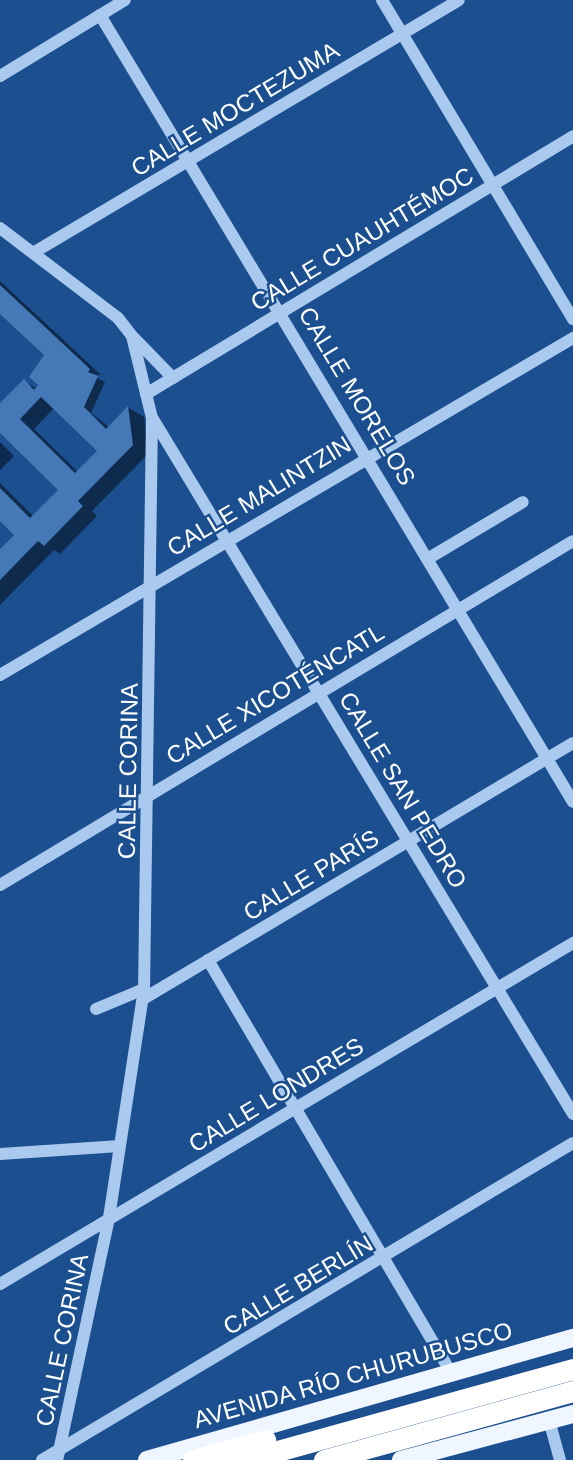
<!DOCTYPE html>
<html>
<head>
<meta charset="utf-8">
<style>
	body { margin:0 }
	#map { position:relative; width:573px; height:1460px; overflow:hidden; background:#1b4f8f; font-family:Helvetica,sans-serif }
	div>[style] { position:absolute }
	.shadow>* { inset:0; background:#0007 }
	.building>* { inset:0; background:#4478b7 }
	.minor>* { height:12px; margin:-6px; padding:0 6px; transform-origin:6px; border-radius:6px; background:#a9c9ee }
	.major>* { height:18px; margin:-9px; padding:0 9px; transform-origin:9px; border-radius:9px; background:#f0f6ff }
	.highway>* { height:21px; margin:-10.5px; padding:0 10.5px; transform-origin:10.5px; border-radius:10.5px; background:#fff }
	span { translate:-50% -50%; white-space:nowrap; text-align:center; line-height:1.15; -webkit-text-stroke:5px #1b4f8f; paint-order:stroke }
	.street-label { font-size:24px; color:#fff }
</style>
</head>
<body>
<div id="map">
	<div class="shadow">
		<div style="clip-path:polygon(evenodd,0 281px,101px 375px,90px 374px,105px 382px,91px 413px,110px 428px,129px 408px,144px 417px,148px 454px,92px 511px,97px 516px,60px 554px,54px 550px,0 605px,0 551px,16px 535px,0 518px,0 483px,34px 517px,61px 490px,0 431px,0 406px,24px 381px,37px 389px,46px 355px,0 312px,0 281px,55px 407px,99px 451px,78px 472px,34px 429px,55px 407px)"></div>
		<div style="clip-path:polygon(0 442px,14px 456px,0 470px)"></div>
	</div>
	<div class="building">
		<div style="clip-path:polygon(evenodd,0 285px,90px 369px,88px 372px,98px 376px,84px 407px,106px 429px,128px 406px,133px 445px,78px 501px,83px 506px,44px 546px,38px 541px,0 580px,0 549px,14px 535px,0 521px,0 488px,30px 518px,58px 490px,0 433px,0 403px,24px 379px,34px 390px,38px 385px,29px 377px,44px 355px,0 314px,0 285px,41px 397px,97px 451px,75px 473px,20px 419px,41px 397px)"></div>
	</div>
	<div class="minor">
		<div style="left:382px;top:0;width:372px;rotate:59.1deg"></div>
		<div style="left:100px;top:15px;width:918px;rotate:58.99deg"></div>
		<div style="left:0;top:76px;width:146px;rotate:-31.3deg"></div>
		<div style="left:0;top:228px;width:148px;rotate:37.3deg"></div>
		<div style="left:118px;top:318px;width:23px;rotate:52deg"></div>
		<div style="left:132px;top:336px;width:84px;rotate:76.3deg"></div>
		<div style="left:152px;top:418px;width:571px;rotate:90.8deg"></div>
		<div style="left:144px;top:989px;width:232px;rotate:98.7deg"></div>
		<div style="left:109px;top:1218px;width:248px;rotate:102.1deg"></div>
		<div style="left:33px;top:253px;width:495px;rotate:-30.7deg"></div>
		<div style="left:134px;top:338px;width:56px;rotate:45.7deg"></div>
		<div style="left:146px;top:394px;width:499px;rotate:-31.1deg"></div>
		<div style="left:153px;top:419px;width:812px;rotate:58.85deg"></div>
		<div style="left:429px;top:558px;width:109px;rotate:-30.8deg"></div>
		<div style="left:0;top:675px;width:665px;rotate:-30.46deg"></div>
		<div style="left:0;top:885px;width:668px;rotate:-30.98deg"></div>
		<div style="left:208px;top:960px;width:479px;rotate:59.5deg"></div>
		<div style="left:143px;top:999px;width:500px;rotate:-30.77deg"></div>
		<div style="left:96px;top:1009px;width:52px;rotate:-22.6deg"></div>
		<div style="left:0;top:1154px;width:120px;rotate:-3.8deg"></div>
		<div style="left:0;top:1284px;width:667px;rotate:-30.76deg"></div>
		<div style="left:549px;top:1420px;width:41px;rotate:74.6deg"></div>
		<div style="left:42px;top:1460px;width:618px;rotate:-30.84deg"></div>
	</div>
	<div class="major">
		<div style="left:147px;top:1460px;width:443px;rotate:-16deg"></div>
		<div style="left:401px;top:1460px;width:178px;rotate:-15deg"></div>
	</div>
	<div class="highway">
		<div style="left:193px;top:1460px;width:75px;rotate:-15.5deg"></div>
		<div style="left:245px;top:1460px;width:340px;rotate:-15.5deg"></div>
		<div style="left:324px;top:1460px;width:258px;rotate:-15.5deg"></div>
	</div>
	<div class="street-label">
		<span style="left:235px;top:109px;rotate:-31deg">CALLE MOCTEZUMA</span>
		<span style="left:362px;top:239px;rotate:-31deg">CALLE CUAUHTÉMOC</span>
		<span style="left:357px;top:396px;rotate:59deg">CALLE MORELOS</span>
		<span style="left:259px;top:496px;rotate:-31deg">CALLE MALINTZIN</span>
		<span style="left:275px;top:694px;rotate:-31deg">CALLE XICOTÉNCATL</span>
		<span style="left:128px;top:771px;rotate:-89deg">CALLE CORINA</span>
		<span style="left:403px;top:790px;rotate:59deg">CALLE SAN PEDRO</span>
		<span style="left:311px;top:875px;rotate:-31deg">CALLE PARÍS</span>
		<span style="left:276px;top:1095px;rotate:-31deg">CALLE LONDRES</span>
		<span style="left:298px;top:1285px;rotate:-31deg">CALLE BERLÍN</span>
		<span style="left:62px;top:1340px;rotate:-78deg">CALLE CORINA</span>
		<span style="left:353px;top:1375px;rotate:-16deg">AVENIDA RÍO CHURUBUSCO</span>
	</div>
</div>
</body>
</html>
